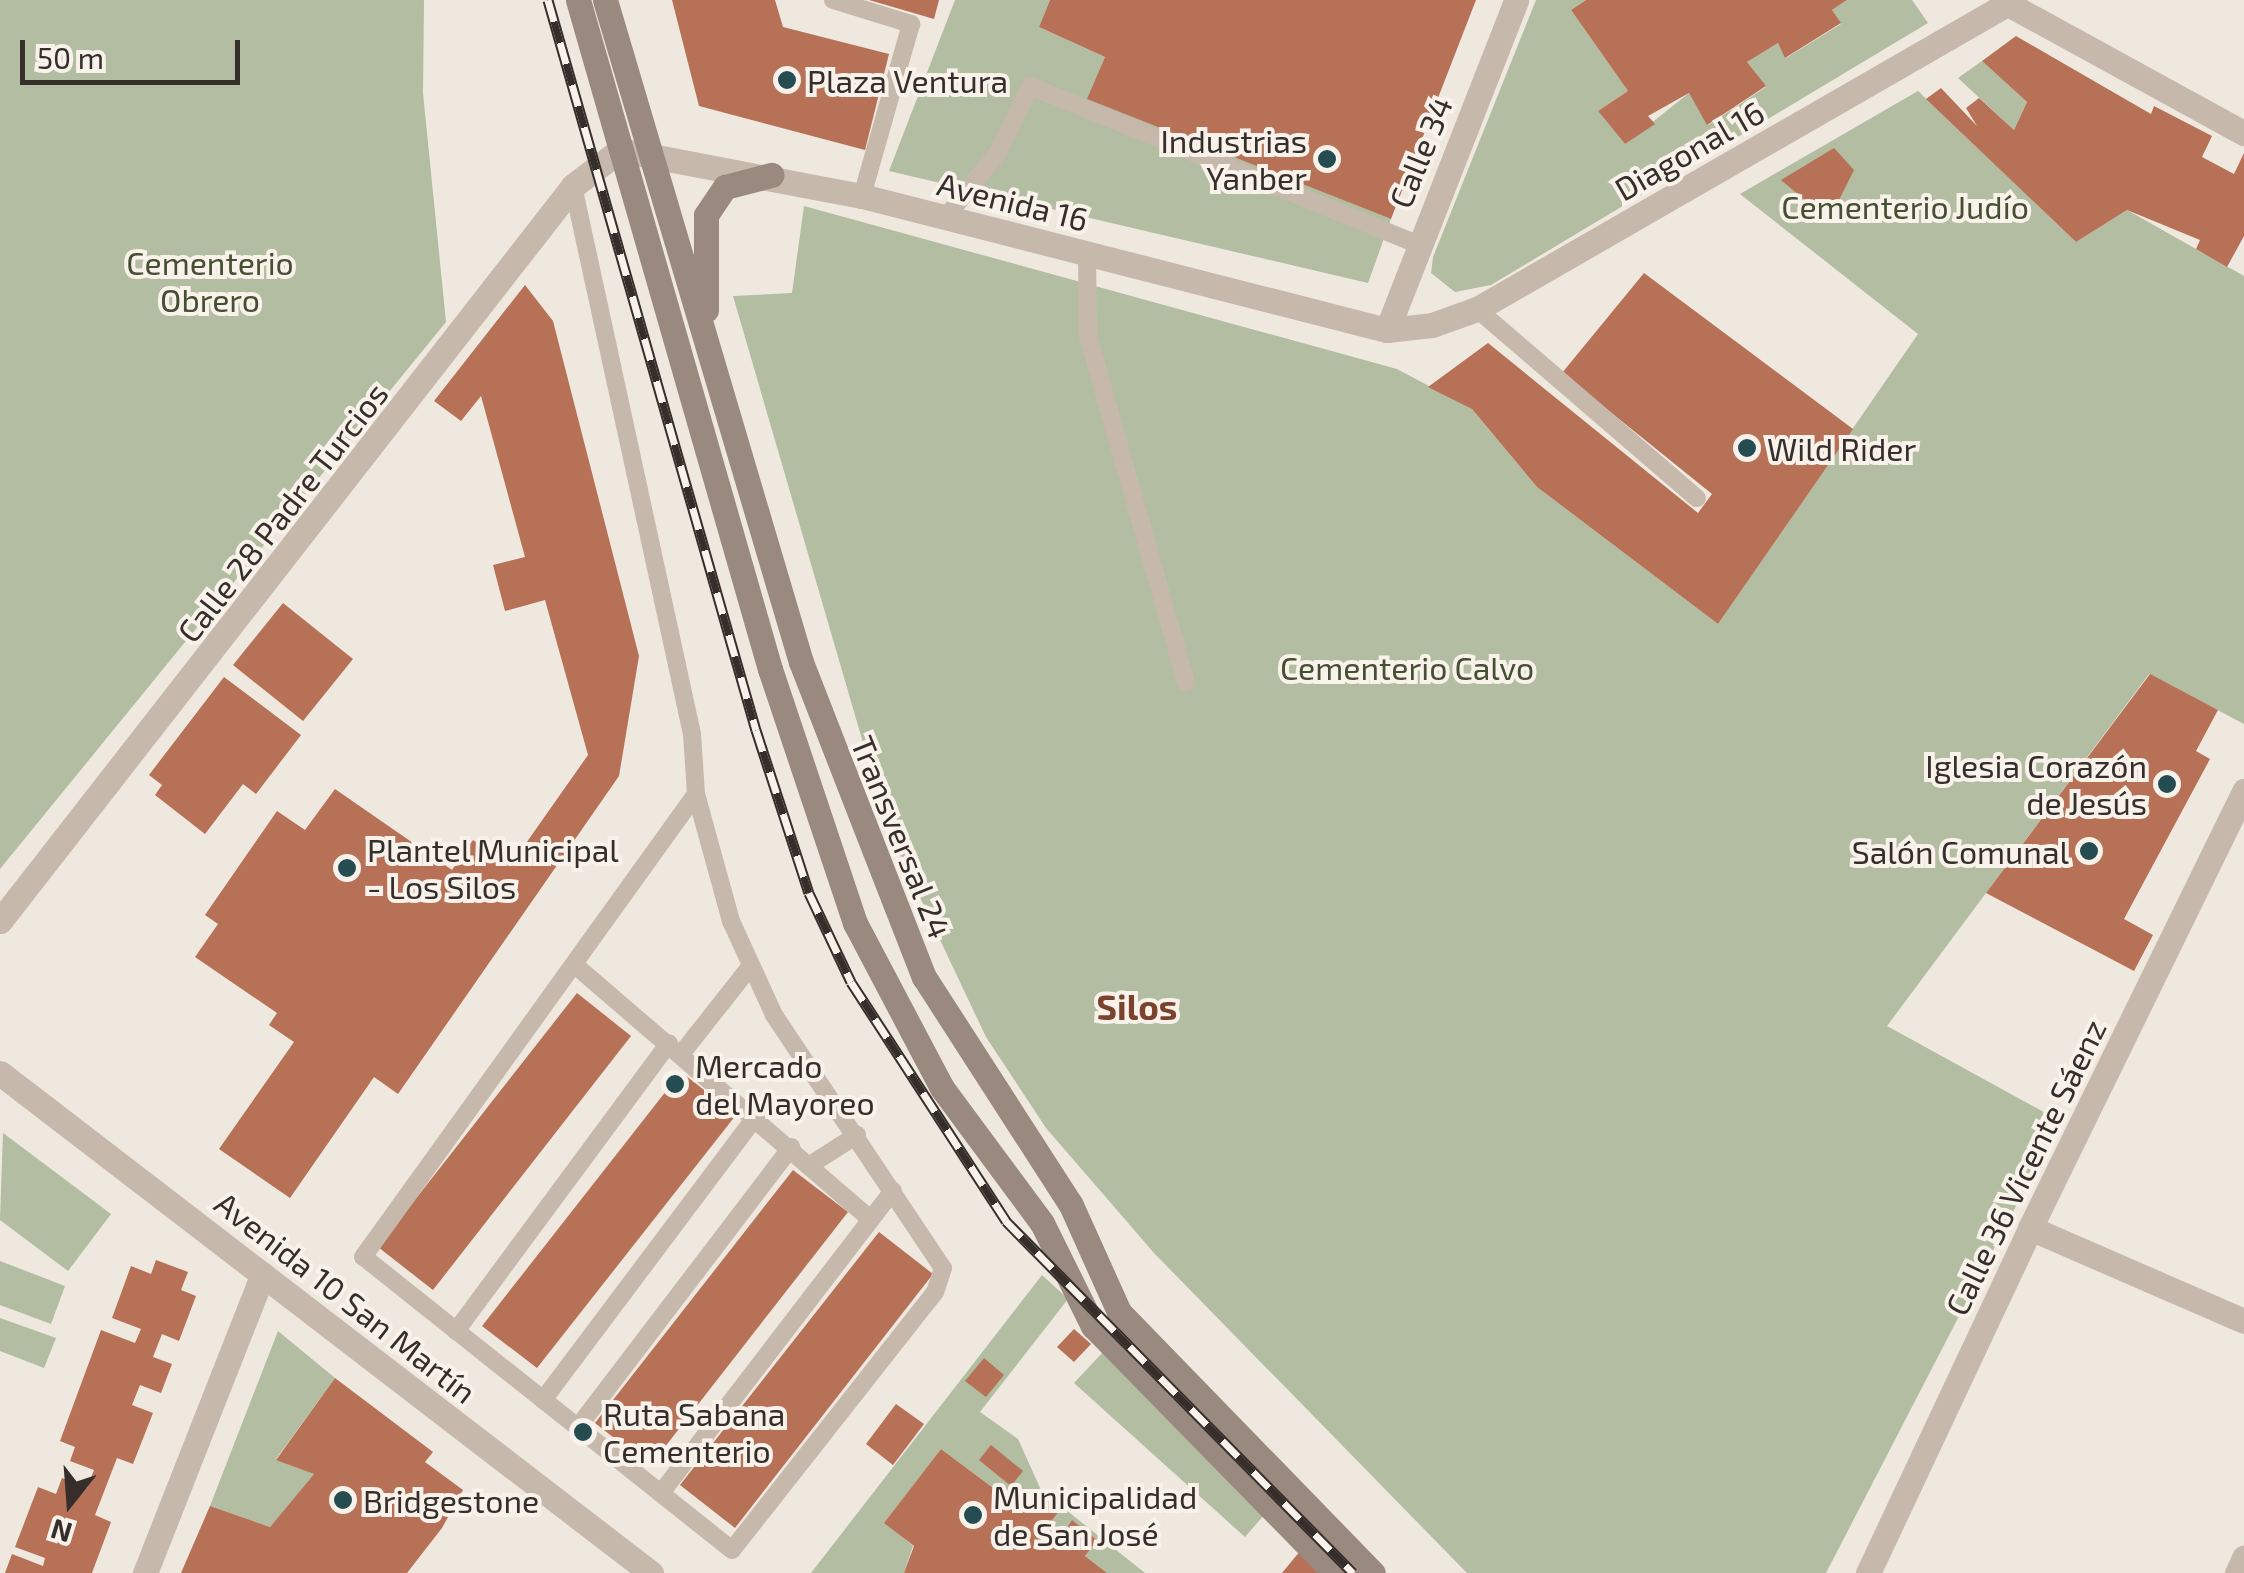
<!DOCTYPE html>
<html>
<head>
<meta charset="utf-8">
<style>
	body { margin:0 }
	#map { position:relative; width:2244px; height:1573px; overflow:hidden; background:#efe8df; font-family:"Exo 2",sans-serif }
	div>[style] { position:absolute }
	.green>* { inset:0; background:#b2bda1 }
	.building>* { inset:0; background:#b67156 }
	.service>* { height:18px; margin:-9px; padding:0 9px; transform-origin:9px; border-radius:9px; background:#c6b9ac }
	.minor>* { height:25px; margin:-12.5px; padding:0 12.5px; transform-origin:12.5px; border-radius:12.5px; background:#c6b9ac }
	.tertiary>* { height:25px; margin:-12.5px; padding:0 12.5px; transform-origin:12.5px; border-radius:12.5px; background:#c6b9ac }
	.secondary>* { height:25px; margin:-12.5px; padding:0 12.5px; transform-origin:12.5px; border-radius:12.5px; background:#9a897e }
	.rail>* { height:11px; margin-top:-5.5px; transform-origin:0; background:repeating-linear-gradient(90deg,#f8f2eb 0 22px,#352e2a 0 44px); box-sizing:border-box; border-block:2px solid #352e2a }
	.dots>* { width:28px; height:28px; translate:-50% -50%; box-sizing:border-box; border:5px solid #f8f2eb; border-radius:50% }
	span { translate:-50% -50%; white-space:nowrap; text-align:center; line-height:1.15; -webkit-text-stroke:8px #f8f2eb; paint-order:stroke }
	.poi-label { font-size:32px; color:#352e2a }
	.left { translate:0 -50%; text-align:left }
	.right { translate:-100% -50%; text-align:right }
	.street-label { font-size:32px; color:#352e2a }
	.park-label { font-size:32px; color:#445031 }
	.neighbourhood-label { font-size:35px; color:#7a432d; font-weight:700 }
	.north { position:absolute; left:20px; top:1453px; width:100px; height:100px; -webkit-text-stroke:8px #f8f2eb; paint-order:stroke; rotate:197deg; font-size:28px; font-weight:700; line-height:40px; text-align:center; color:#352e2a }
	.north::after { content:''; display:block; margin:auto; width:35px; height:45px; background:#352e2a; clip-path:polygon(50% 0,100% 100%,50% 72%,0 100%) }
	.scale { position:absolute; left:20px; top:40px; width:220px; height:45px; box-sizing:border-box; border:5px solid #352e2a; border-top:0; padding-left:12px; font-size:30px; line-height:35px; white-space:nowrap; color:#352e2a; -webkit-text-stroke:8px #f8f2eb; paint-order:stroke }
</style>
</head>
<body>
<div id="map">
	<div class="green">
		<div style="clip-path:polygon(0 0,424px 0,423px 93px,446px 322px,0 869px)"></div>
		<div style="clip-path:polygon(955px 0,1050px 0,1039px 27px,1105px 57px,1088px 99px,1391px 219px,1368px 283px,889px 171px)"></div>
		<div style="clip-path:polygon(1536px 0,1586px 0,1571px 10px,1628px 91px,1598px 111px,1625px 144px,1689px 93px,1708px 125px,1766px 87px,1747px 62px,1778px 43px,1786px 58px,1841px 24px,1832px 10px,1847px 0,1912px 0,1928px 23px,1491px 285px,1455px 292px,1431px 273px,1433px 257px)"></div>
		<div style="clip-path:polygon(1982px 61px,2027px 102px,2014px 130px,1958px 78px)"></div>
		<div style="clip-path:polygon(1918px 91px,2076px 242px,2127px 210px,2244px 276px,2244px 724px,2149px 674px,1887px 1026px,2060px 1121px,1826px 1573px,1467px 1573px,1154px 1253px,1046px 1128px,986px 1037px,889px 832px,733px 296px,792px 293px,804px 206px,1397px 369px,1472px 409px,1537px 487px,1718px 624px,1918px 334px,1740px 194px)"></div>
		<div style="clip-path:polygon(3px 1133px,111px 1214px,68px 1271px,0 1220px)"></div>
		<div style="clip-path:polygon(0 1261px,65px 1286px,51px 1324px,0 1305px)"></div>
		<div style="clip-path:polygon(1042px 1275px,1068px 1299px,980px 1412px,1018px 1439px,1041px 1490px,1145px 1573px,1107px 1573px,1085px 1556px,1096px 1539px,1073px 1521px,1061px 1538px,1046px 1528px,1060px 1510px,1034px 1491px,1020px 1508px,941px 1449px,885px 1522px,913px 1546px,904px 1573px,811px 1573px)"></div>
		<div style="clip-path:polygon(0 1318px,56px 1338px,44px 1368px,0 1351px)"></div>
		<div style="clip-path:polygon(278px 1331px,335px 1378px,276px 1459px,314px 1474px,270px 1527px,210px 1506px)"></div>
		<div style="clip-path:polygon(1106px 1349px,1265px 1514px,1245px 1537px,1074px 1383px)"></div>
	</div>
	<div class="building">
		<div style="clip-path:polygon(672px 0,775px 0,783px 27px,889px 54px,865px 150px,699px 106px)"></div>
		<div style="clip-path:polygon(869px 0,939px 0,934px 19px)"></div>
		<div style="clip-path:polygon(1050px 0,1476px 0,1391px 219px,1087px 99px,1105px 57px,1039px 27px)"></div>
		<div style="clip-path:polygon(1586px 0,1847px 0,1832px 10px,1841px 23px,1785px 58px,1778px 43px,1747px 62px,1766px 86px,1707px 125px,1689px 93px,1648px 116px,1655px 124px,1625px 144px,1598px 111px,1628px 91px,1571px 10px)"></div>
		<div style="clip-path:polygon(2016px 36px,2151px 114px,2154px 106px,2212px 136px,2202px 157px,2234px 174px,2244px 153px,2244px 236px,2227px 267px,2196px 249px,2200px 240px,2127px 210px,2076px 242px,1926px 99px,1941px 88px,1977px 126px,1966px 108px,1979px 98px,2014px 130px,2027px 102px,1982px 61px)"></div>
		<div style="clip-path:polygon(1834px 148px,1854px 170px,1829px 220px,1781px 180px)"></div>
		<div style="clip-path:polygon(1644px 273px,1853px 429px,1718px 624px,1537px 487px,1472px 409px,1428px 387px,1488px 343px,1698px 513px,1712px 494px,1562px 373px)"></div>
		<div style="clip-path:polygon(525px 285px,553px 321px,639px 656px,619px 776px,398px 1094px,374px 1077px,290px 1198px,219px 1149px,294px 1042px,269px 1025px,277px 1013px,195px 957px,218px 924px,205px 915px,277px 811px,305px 830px,335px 789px,452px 870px,473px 840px,510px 866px,588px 755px,545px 600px,505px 611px,493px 565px,525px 557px,481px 396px,461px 421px,434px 401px)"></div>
		<div style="clip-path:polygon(283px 603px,353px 659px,303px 721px,233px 665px)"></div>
		<div style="clip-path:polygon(2150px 674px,2218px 710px,2196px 751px,2210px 759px,2124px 919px,2153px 935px,2134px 971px,1986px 893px)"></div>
		<div style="clip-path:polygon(224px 677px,301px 735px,256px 794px,243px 784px,205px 834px,155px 795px,162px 785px,149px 775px)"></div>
		<div style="clip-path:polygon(577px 993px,631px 1036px,433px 1290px,378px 1247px)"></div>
		<div style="clip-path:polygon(681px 1072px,736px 1115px,537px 1368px,482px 1326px)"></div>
		<div style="clip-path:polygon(793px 1170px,848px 1212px,650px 1466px,595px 1423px)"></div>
		<div style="clip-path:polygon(879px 1232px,933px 1274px,735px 1528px,680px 1485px)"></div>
		<div style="clip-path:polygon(156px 1260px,188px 1272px,181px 1290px,196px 1296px,179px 1341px,162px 1334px,153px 1357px,172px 1364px,161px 1393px,140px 1385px,132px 1405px,153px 1413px,133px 1464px,117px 1458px,95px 1515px,111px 1522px,92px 1573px,5px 1573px,12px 1554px,43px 1566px,45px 1558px,15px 1547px,38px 1487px,56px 1494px,62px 1478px,87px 1488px,94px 1470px,70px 1461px,75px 1447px,60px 1441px,101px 1330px,135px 1343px,141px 1329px,112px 1318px,131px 1266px,151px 1274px)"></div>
		<div style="clip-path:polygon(1074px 1329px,1091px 1344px,1074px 1362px,1057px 1347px)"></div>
		<div style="clip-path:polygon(984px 1358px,1004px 1375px,986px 1397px,965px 1381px)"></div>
		<div style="clip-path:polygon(335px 1378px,433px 1452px,425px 1462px,463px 1490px,442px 1528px,407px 1573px,181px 1573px,210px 1506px,270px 1527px,314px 1474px,276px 1460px)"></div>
		<div style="clip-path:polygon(896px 1404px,924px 1424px,893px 1465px,866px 1444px)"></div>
		<div style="clip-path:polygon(991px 1445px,1023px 1471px,1011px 1486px,979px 1460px)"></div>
		<div style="clip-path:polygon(941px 1449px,1020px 1508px,1034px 1490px,1060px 1510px,1046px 1528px,1061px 1538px,1072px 1520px,1097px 1540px,1085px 1556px,1107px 1573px,904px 1573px,914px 1546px,884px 1523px)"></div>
		<div style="clip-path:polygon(1301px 1550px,1323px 1573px,1282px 1573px)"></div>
	</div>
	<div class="service">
		<div style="left:833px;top:0;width:82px;rotate:17.1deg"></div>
		<div style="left:911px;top:24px;width:179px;rotate:105.9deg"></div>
		<div style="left:573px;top:186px;width:561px;rotate:77.75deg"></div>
		<div style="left:692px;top:734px;width:60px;rotate:86.2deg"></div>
		<div style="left:946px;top:217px;width:85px;rotate:-51.2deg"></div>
		<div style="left:999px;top:151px;width:72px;rotate:-64.5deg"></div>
		<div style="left:1030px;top:86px;width:419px;rotate:22.2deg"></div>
		<div style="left:1087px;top:252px;width:84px;rotate:89.3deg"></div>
		<div style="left:1088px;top:336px;width:360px;rotate:74.2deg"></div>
		<div style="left:1477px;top:309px;width:290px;rotate:40.7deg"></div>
		<div style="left:696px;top:794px;width:132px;rotate:74.6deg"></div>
		<div style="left:731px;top:921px;width:103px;rotate:65.4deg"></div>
		<div style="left:774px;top:1015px;width:304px;rotate:56.3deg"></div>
		<div style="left:943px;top:1268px;width:25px;rotate:108deg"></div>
		<div style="left:935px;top:1292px;width:328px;rotate:128.2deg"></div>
		<div style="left:732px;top:1550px;width:471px;rotate:-141.5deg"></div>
		<div style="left:363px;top:1257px;width:570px;rotate:-54.28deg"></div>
		<div style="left:576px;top:966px;width:389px;rotate:40.7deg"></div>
		<div style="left:682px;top:1053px;width:110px;rotate:-51.7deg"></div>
		<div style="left:810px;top:1165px;width:56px;rotate:-32.6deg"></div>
		<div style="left:456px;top:1331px;width:358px;rotate:-53.5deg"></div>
		<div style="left:543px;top:1400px;width:355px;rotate:-53.1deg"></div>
		<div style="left:578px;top:1427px;width:352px;rotate:-52.7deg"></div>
		<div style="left:661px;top:1493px;width:381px;rotate:-52.5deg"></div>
	</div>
	<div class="minor">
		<div style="left:2008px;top:4px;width:269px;rotate:28.7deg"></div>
		<div style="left:1387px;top:330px;width:354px;rotate:-68.6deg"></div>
		<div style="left:0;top:921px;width:932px;rotate:-52.06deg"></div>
		<div style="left:573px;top:186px;width:59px;rotate:-37.5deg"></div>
		<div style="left:620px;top:150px;width:246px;rotate:10.8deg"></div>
		<div style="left:862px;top:196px;width:542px;rotate:14.32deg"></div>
		<div style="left:1387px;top:330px;width:45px;rotate:-6.3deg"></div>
		<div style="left:1432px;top:325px;width:48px;rotate:-19.6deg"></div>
		<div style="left:1477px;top:309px;width:620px;rotate:-29.92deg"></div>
		<div style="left:2030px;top:1228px;width:487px;rotate:-63.9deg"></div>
		<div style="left:145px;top:1573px;width:321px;rotate:-68.5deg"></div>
		<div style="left:2237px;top:1573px;width:17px;rotate:-65deg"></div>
	</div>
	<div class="tertiary">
		<div style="left:0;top:1073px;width:821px;rotate:37.53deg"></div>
		<div style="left:1868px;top:1573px;width:381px;rotate:-64.8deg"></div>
		<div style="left:2030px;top:1228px;width:233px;rotate:23.5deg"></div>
	</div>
	<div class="secondary">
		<div style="left:578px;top:0;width:696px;rotate:73.99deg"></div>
		<div style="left:770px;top:669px;width:268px;rotate:71.5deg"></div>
		<div style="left:855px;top:923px;width:187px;rotate:62.2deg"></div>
		<div style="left:942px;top:1088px;width:168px;rotate:53.5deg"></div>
		<div style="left:1042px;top:1223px;width:115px;rotate:63.7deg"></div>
		<div style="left:1093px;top:1326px;width:346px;rotate:45.6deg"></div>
		<div style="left:605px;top:0;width:690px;rotate:73.51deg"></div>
		<div style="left:801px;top:662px;width:338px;rotate:68.7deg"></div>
		<div style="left:924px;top:977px;width:271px;rotate:57.2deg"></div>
		<div style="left:1071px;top:1205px;width:117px;rotate:65.8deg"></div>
		<div style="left:1119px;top:1312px;width:364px;rotate:45.8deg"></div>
		<div style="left:706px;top:310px;width:95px;rotate:-90deg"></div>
		<div style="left:706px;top:215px;width:34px;rotate:-56deg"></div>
		<div style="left:725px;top:187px;width:48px;rotate:-14.6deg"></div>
	</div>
	<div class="rail">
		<div style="left:548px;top:0;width:759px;rotate:74.1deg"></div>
		<div style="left:756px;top:730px;width:171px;rotate:72deg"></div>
		<div style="left:809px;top:893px;width:98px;rotate:64.7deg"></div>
		<div style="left:851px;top:982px;width:285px;rotate:57deg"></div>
		<div style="left:1006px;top:1221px;width:494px;rotate:45.4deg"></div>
	</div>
	<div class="dots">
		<div style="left:787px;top:80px;background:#254d51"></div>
		<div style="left:1327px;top:159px;background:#254d51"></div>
		<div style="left:1747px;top:448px;background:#254d51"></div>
		<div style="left:2167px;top:784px;background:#254d51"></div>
		<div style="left:2089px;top:851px;background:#254d51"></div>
		<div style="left:347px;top:868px;background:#254d51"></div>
		<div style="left:675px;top:1084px;background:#254d51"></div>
		<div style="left:583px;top:1432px;background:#254d51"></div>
		<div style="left:343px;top:1500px;background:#254d51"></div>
		<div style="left:973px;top:1515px;background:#254d51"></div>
	</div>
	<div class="poi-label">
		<span class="left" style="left:807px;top:80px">Plaza Ventura</span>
		<span class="right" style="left:1307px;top:159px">Industrias<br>Yanber</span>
		<span class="left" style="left:1767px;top:448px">Wild Rider</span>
		<span class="right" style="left:2147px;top:784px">Iglesia Corazón<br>de Jesús</span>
		<span class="left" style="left:367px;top:868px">Plantel Municipal<br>- Los Silos</span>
		<span class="right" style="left:2069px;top:851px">Salón Comunal</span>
		<span class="left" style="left:695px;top:1084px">Mercado<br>del Mayoreo</span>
		<span class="left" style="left:603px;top:1432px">Ruta Sabana<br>Cementerio</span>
		<span class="left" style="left:993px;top:1515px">Municipalidad<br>de San José</span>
		<span class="left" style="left:363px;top:1500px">Bridgestone</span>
	</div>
	<div class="street-label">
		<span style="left:1689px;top:150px;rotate:-30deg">Diagonal 16</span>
		<span style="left:1420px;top:152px;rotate:-68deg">Calle 34</span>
		<span style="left:1013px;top:201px;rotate:14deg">Avenida 16</span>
		<span style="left:282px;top:512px;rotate:-52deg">Calle 28 Padre Turcios</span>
		<span style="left:902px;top:837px;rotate:68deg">Transversal 24</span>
		<span style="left:2025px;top:1167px;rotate:-64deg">Calle 36 Vicente Sáenz</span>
		<span style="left:346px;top:1297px;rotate:38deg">Avenida 10 San Martín</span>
	</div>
	<div class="park-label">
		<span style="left:1905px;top:206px">Cementerio Judío</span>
		<span style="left:210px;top:281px">Cementerio<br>Obrero</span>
		<span style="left:1407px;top:667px">Cementerio Calvo</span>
	</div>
	<div class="neighbourhood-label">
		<span style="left:1137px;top:1006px">Silos</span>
	</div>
	<div class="north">N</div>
	<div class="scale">50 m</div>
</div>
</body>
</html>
